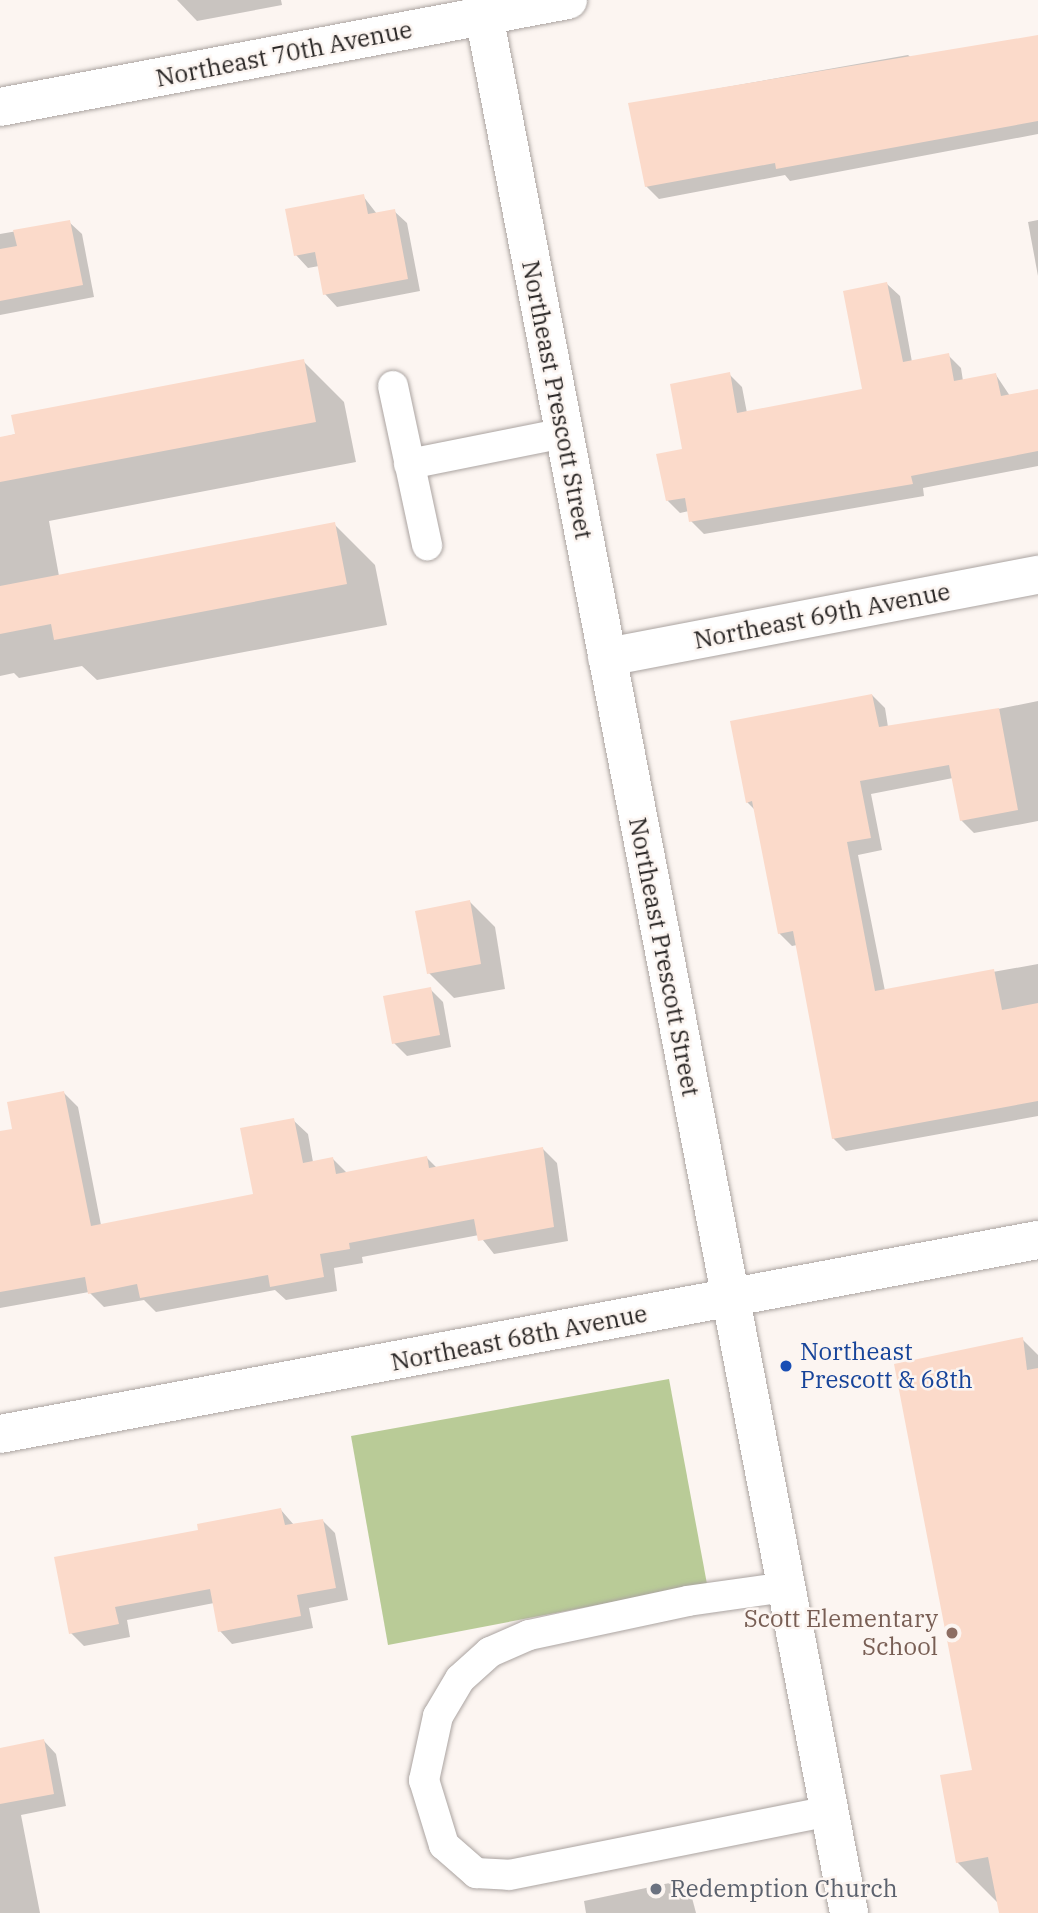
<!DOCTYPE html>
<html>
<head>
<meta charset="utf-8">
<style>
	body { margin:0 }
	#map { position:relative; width:1038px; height:1913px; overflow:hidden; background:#fcf5f1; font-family:"IBM Plex Serif",serif }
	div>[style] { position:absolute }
	.green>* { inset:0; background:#b9cb97 }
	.shadow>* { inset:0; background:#0003 }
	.building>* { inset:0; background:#fbdaca }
	.roads { filter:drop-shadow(0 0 2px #aba4a1) drop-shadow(0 0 2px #aba4a1) }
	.service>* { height:30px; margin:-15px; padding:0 15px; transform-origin:15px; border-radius:15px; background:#fff }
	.minor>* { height:38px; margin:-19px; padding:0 19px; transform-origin:19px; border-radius:19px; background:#fff }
	.tertiary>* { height:38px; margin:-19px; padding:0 19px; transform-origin:19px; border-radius:19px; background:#fff }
	.dots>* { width:19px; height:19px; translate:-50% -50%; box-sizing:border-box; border:4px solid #fcf5f1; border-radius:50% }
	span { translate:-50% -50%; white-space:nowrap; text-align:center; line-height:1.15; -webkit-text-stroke:5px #fcf5f1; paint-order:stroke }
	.street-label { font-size:24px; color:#282524 }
	.transit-label { font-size:24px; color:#164399 }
	.left { translate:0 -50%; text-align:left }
	.education-label { font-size:24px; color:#785e54 }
	.right { translate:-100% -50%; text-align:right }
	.worship-label { font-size:24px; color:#5b616d }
</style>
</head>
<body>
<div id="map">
	<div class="green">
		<div style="clip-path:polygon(669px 1379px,707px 1584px,388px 1645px,351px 1436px)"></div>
	</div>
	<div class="shadow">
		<div style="clip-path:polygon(177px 0,281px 0,282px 5px,197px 21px)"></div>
		<div style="clip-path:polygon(1038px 36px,1038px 134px,790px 181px,785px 175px,659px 199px,646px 186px,630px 104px,908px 55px,914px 60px)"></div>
		<div style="clip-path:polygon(363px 196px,377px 214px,394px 211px,407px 223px,420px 291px,337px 307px,325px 294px,319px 266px,308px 268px,296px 255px)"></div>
		<div style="clip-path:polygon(1038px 220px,1038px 276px,1028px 222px)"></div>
		<div style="clip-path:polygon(69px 222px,82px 234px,94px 297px,0 315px,0 234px)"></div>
		<div style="clip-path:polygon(887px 284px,900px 296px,912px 362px,948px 355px,961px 368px,963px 381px,996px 375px,1010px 396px,1038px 391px,1038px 466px,923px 488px,924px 496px,704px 534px,691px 521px,689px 511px,680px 513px,667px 500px,684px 450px,729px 374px,742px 387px,747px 413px,864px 391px)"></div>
		<div style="clip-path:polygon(303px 361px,344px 402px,356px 462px,49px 521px,59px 576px,334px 524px,375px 565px,387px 625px,97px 680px,82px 666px,19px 678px,14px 673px,0 676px,0 438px)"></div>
		<div style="clip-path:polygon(872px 695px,885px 708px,888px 727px,909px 727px,1038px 701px,1038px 821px,974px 833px,961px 820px,953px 778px,871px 794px,882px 850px,858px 855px,885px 991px,1038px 964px,1038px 1116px,846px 1151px,833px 1138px,797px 945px,792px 946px,779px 933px,755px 810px,747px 802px)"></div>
		<div style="clip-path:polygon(470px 902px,495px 927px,505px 989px,454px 998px,429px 973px)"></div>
		<div style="clip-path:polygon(430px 989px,443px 1002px,451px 1047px,407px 1056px,394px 1043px)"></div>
		<div style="clip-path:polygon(64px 1093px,78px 1107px,101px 1225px,255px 1195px,293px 1120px,308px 1134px,313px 1162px,333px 1159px,347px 1173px,427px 1158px,437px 1168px,543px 1149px,557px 1163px,568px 1241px,494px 1254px,479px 1235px,362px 1257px,363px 1263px,334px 1268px,337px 1291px,286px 1300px,275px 1290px,156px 1312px,144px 1300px,104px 1307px,89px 1292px,0 1308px,0 1133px,14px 1130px)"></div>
		<div style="clip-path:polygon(1022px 1339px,1038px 1355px,1038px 1913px,1001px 1913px,999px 1904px,957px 1862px,974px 1772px)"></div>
		<div style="clip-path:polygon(281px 1510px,294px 1525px,322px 1520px,335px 1533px,348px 1600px,309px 1608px,313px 1628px,232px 1644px,220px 1631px,214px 1603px,127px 1620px,130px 1637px,84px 1646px,71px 1633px,200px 1532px)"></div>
		<div style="clip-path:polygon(44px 1741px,56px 1754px,66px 1806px,21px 1815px,40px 1913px,0 1913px,0 1749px)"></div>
		<div style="clip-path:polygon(679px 1881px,691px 1894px,696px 1913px,586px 1913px,584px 1901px)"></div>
	</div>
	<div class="building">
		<div style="clip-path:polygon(1038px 35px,1038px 121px,776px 169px,775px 163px,645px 187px,628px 103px)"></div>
		<div style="clip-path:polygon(364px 194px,368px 214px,395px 209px,408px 279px,323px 295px,315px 252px,294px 256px,285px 209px)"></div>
		<div style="clip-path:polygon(70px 220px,83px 285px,0 301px,0 249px,17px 246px,13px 230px)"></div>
		<div style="clip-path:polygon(887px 282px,903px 362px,949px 353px,954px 381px,996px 373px,1001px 396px,1038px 389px,1038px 451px,911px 476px,913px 484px,689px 522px,685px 498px,666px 501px,656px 454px,682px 449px,670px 384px,730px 372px,737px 413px,862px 389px,843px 291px)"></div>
		<div style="clip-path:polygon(304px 359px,316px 422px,0 482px,0 437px,15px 434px,11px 415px)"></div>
		<div style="clip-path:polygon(335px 522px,347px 584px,54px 640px,51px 624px,0 634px,0 586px)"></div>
		<div style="clip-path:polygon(872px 694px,879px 727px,999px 708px,1018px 810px,960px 821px,949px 765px,860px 781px,871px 838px,847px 842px,875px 991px,994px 969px,1002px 1010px,1038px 1003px,1038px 1101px,832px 1139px,793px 931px,778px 934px,752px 801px,746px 803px,730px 721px)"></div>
		<div style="clip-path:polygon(470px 900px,481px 964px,427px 974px,415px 911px)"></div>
		<div style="clip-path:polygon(431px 987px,440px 1035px,392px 1044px,383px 996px)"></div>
		<div style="clip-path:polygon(64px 1091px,91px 1226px,253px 1194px,240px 1128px,294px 1118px,303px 1163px,333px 1157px,336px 1174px,427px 1156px,429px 1168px,543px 1147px,554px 1227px,478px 1241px,474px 1219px,349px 1243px,350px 1249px,320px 1254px,324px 1277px,270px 1287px,268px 1275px,140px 1298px,137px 1284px,88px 1294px,85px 1277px,0 1292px,0 1131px,12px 1129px,7px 1102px)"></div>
		<div style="clip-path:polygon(1023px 1337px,1027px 1370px,1038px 1368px,1038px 1913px,999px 1913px,988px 1857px,956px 1863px,940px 1775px,972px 1770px,894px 1364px)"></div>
		<div style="clip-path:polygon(281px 1508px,285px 1525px,323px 1519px,336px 1588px,297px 1595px,301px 1616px,218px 1632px,210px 1589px,115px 1607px,119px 1624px,69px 1634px,54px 1557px,198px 1530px,197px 1524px)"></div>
		<div style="clip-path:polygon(44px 1739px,54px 1794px,0 1804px,0 1748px)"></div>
	</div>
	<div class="roads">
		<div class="service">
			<div style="left:393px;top:386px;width:163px;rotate:77.9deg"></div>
			<div style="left:409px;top:464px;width:158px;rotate:-11.3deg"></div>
			<div style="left:786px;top:1587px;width:99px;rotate:171.9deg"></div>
			<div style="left:688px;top:1601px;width:163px;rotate:167.9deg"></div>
			<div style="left:529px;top:1635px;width:43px;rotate:156.4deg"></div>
			<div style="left:490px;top:1652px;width:40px;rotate:138deg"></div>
			<div style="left:460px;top:1679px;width:43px;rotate:120.7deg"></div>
			<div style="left:438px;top:1716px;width:66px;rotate:102.3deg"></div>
			<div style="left:424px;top:1780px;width:68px;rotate:72.9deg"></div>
			<div style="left:444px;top:1845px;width:43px;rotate:41.2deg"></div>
			<div style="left:476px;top:1873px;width:33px;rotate:3deg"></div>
			<div style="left:509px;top:1875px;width:326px;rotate:-11.3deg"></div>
		</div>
		<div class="minor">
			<div style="left:0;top:107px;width:578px;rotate:-10.67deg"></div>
			<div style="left:607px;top:657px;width:439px;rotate:-10.8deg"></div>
			<div style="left:0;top:1434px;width:1056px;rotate:-10.59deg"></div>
		</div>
		<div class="tertiary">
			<div style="left:481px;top:0;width:1948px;rotate:79.11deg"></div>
		</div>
	</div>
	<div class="dots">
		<div style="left:786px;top:1366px;background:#1a4fb4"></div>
		<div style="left:952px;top:1633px;background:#8d6e63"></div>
		<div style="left:656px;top:1889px;background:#6b7280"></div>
	</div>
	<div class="street-label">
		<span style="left:284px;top:54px;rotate:-11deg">Northeast 70th Avenue</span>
		<span style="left:557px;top:400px;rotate:79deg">Northeast Prescott Street</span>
		<span style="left:822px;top:616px;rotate:-11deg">Northeast 69th Avenue</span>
		<span style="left:664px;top:957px;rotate:79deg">Northeast Prescott Street</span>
		<span style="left:519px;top:1338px;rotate:-11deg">Northeast 68th Avenue</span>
	</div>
	<div class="transit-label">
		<span class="left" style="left:800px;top:1366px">Northeast<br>Prescott &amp; 68th</span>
	</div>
	<div class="education-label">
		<span class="right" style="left:938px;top:1633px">Scott Elementary<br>School</span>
	</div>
	<div class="worship-label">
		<span class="left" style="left:670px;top:1889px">Redemption Church</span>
	</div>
</div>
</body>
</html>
